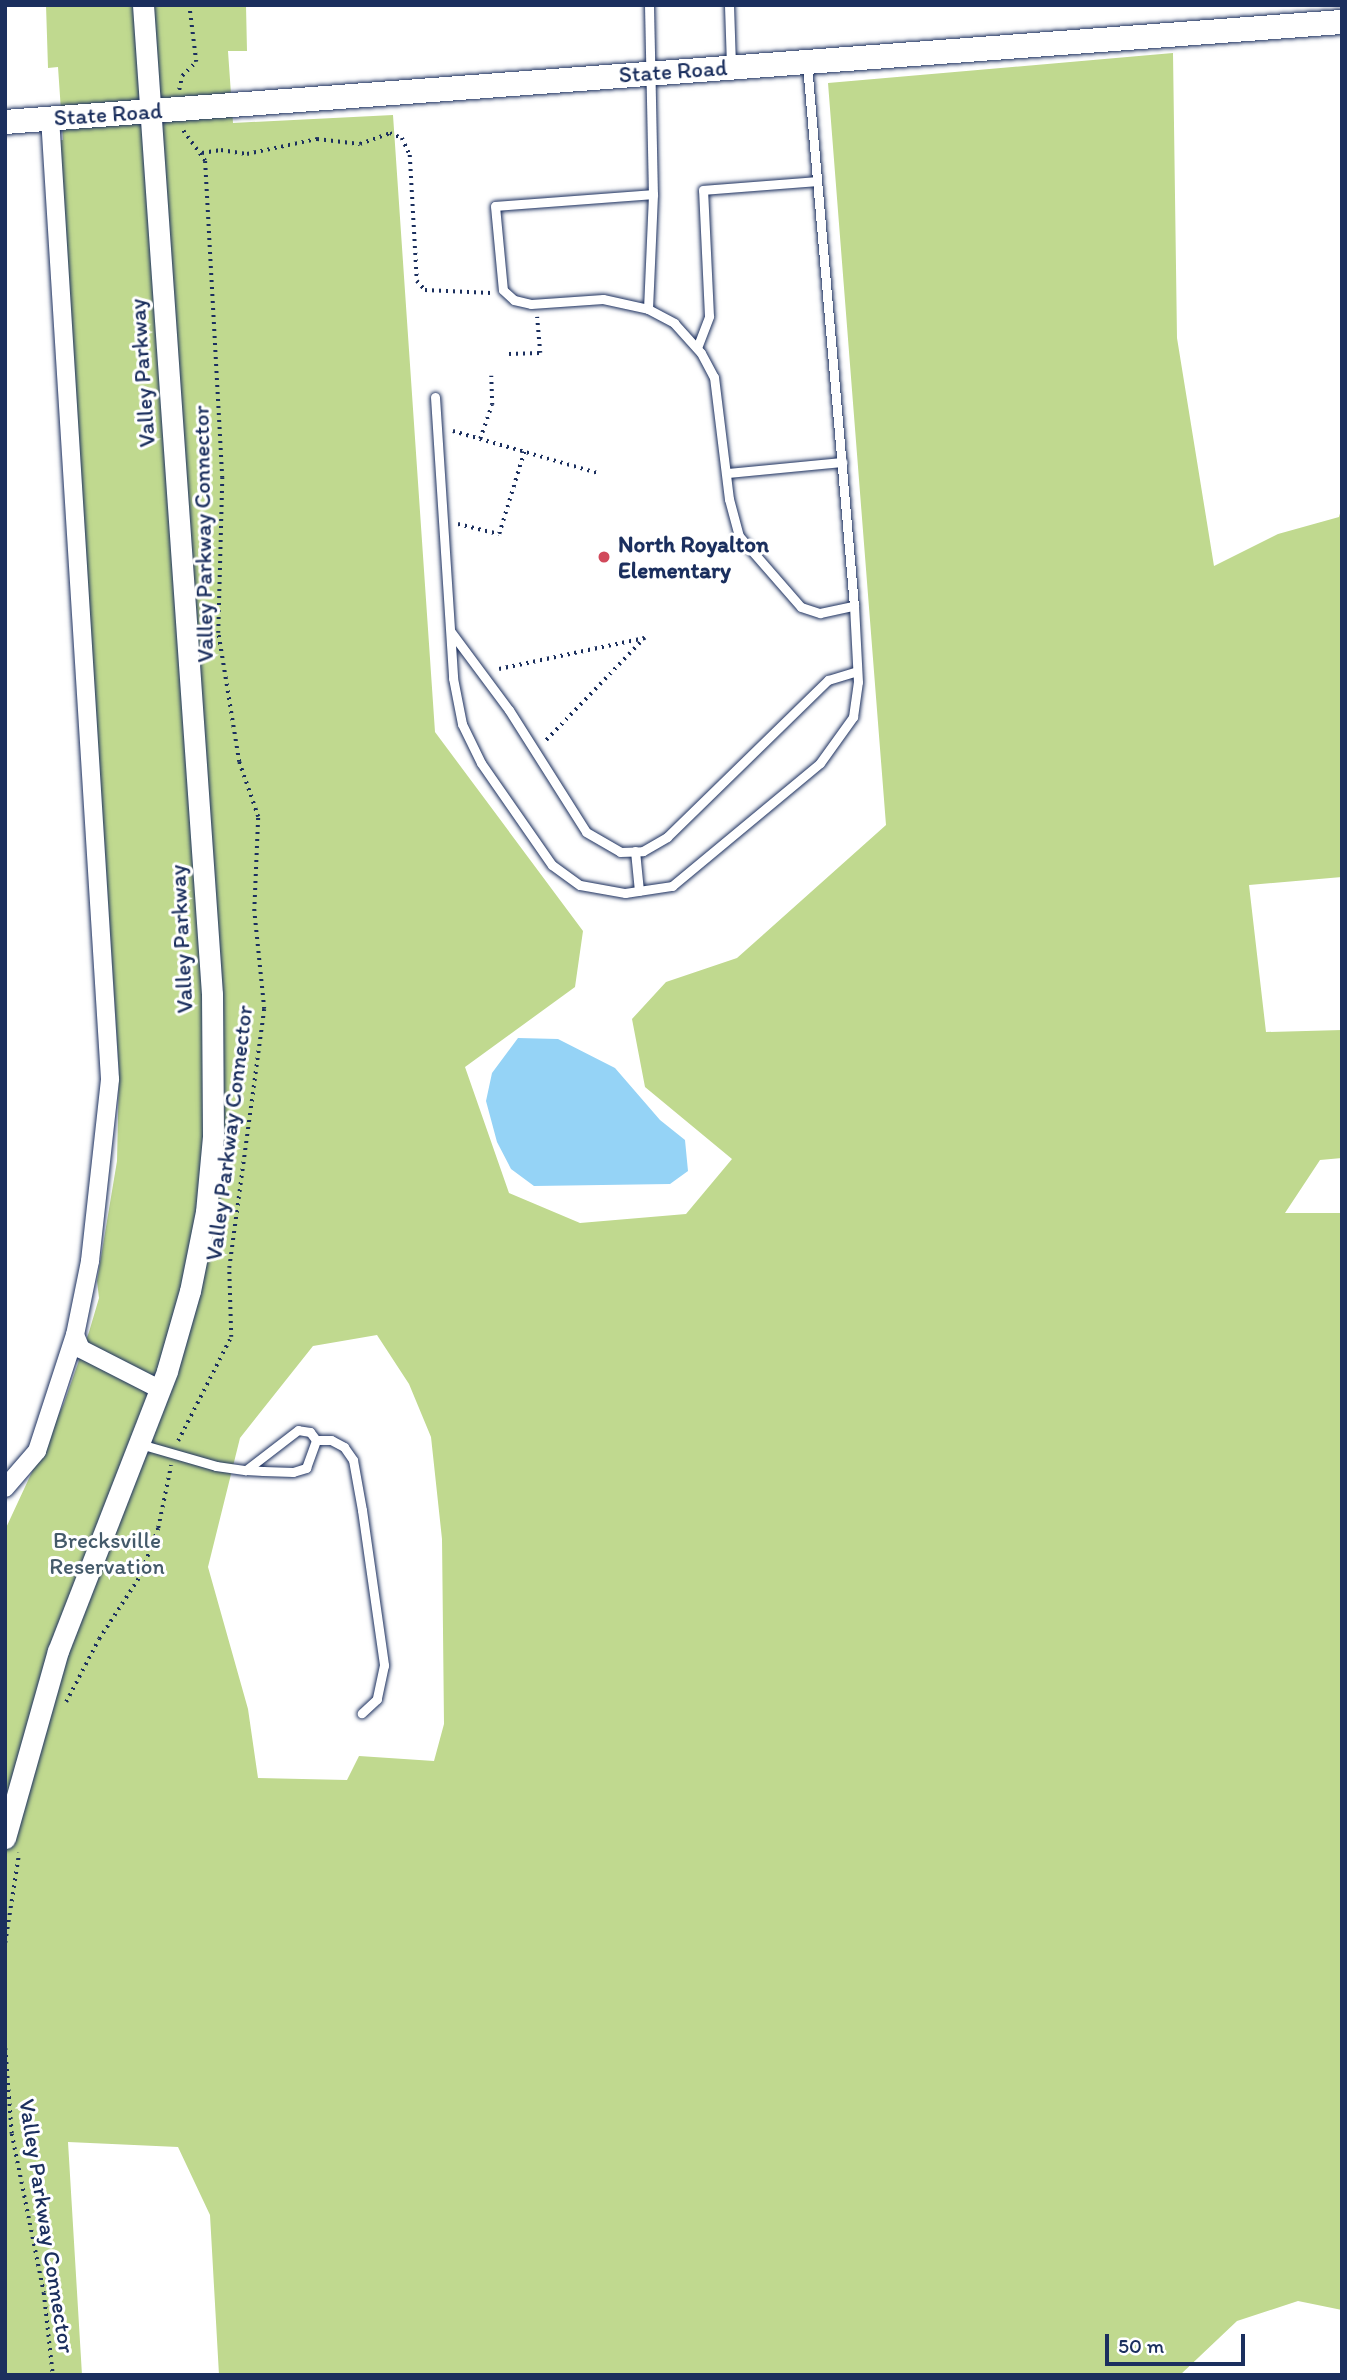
<!DOCTYPE html>
<html>
<head>
<meta charset="utf-8">
<style>
	body { margin:0 }
	#map { position:relative; width:1347px; height:2380px; overflow:hidden; background:#fff; font-family:Itim,sans-serif }
	div>[style] { position:absolute }
	.green>* { inset:0; background:#c0d98f }
	.water>* { inset:0; background:#95d3f6 }
	.path>* { height:3.5px; margin-top:-1.75px; transform-origin:0; background:repeating-linear-gradient(90deg,#1b2f5e 0 2px,transparent 0 7px) }
	.roads { filter:drop-shadow(0 0 2px #1b2f5e) drop-shadow(0 0 2px #1b2f5e) }
	.service>* { height:9px; margin:-4.5px; padding:0 4.5px; transform-origin:4.5px; border-radius:4.5px; background:#fff }
	.minor>* { height:18px; margin:-9px; padding:0 9px; transform-origin:9px; border-radius:9px; background:#fff }
	.tertiary>* { height:21px; margin:-10.5px; padding:0 10.5px; transform-origin:10.5px; border-radius:10.5px; background:#fff }
	.secondary>* { height:24px; margin:-12px; padding:0 12px; transform-origin:12px; border-radius:12px; background:#fff }
	.dots>* { width:19px; height:19px; translate:-50% -50%; box-sizing:border-box; border:4px solid #fff; border-radius:50% }
	span { translate:-50% -50%; white-space:nowrap; text-align:center; line-height:1.15; -webkit-text-stroke:6px #fff; paint-order:stroke }
	.street-label { font-size:23px; color:#1b2f5e }
	.poi-label { font-size:23px; color:#1b2f5e; font-weight:700 }
	.left { translate:0 -50%; text-align:left }
	.park-label { font-size:23px; color:#445a6a }
	.frame { position:absolute; inset:0; border:7px solid #1b2f5e; pointer-events:none }
	.scale { position:absolute; left:1105px; top:2334px; width:140px; height:32px; box-sizing:border-box; border:4px solid #1b2f5e; border-top:0; padding-left:9px; font-size:21px; line-height:24px; white-space:nowrap; color:#1b2f5e; -webkit-text-stroke:5px #fff; paint-order:stroke }
</style>
</head>
<body>
<div id="map">
	<div class="green">
		<div style="clip-path:polygon(evenodd,46px 5px,246px 5px,247px 51px,228px 51px,233px 123px,393px 115px,435px 732px,583px 931px,575px 987px,465px 1067px,509px 1193px,580px 1223px,686px 1214px,732px 1159px,645px 1087px,632px 1019px,666px 982px,737px 958px,886px 825px,828px 83px,1173px 53px,1177px 338px,1214px 566px,1278px 534px,1339px 517px,1342px 506px,1342px 877px,1249px 885px,1266px 1032px,1342px 1030px,1342px 1158px,1320px 1160px,1285px 1213px,1342px 1213px,1342px 2310px,1298px 2301px,1237px 2321px,1180px 2375px,219px 2375px,210px 2215px,178px 2147px,68px 2142px,82px 2375px,5px 2375px,5px 1530px,64px 1403px,89px 1332px,99px 1298px,97px 1281px,117px 1161px,119px 1071px,59px 140px,63px 140px,58px 67px,48px 68px,46px 5px,377px 1335px,409px 1384px,431px 1437px,442px 1539px,444px 1724px,434px 1761px,359px 1756px,347px 1780px,258px 1778px,248px 1709px,208px 1567px,240px 1438px,313px 1346px,377px 1335px)"></div>
	</div>
	<div class="water">
		<div style="clip-path:polygon(518px 1038px,558px 1039px,615px 1068px,660px 1120px,685px 1140px,688px 1171px,670px 1184px,534px 1186px,511px 1169px,497px 1142px,486px 1101px,492px 1073px)"></div>
	</div>
	<div class="path">
		<div style="left:179px;top:90px;width:14px;rotate:-78deg"></div>
		<div style="left:182px;top:76px;width:20px;rotate:-45deg"></div>
		<div style="left:196px;top:62px;width:57px;rotate:-97deg"></div>
		<div style="left:202px;top:153px;width:19px;rotate:-9deg"></div>
		<div style="left:221px;top:150px;width:26px;rotate:9deg"></div>
		<div style="left:247px;top:154px;width:72px;rotate:-12.1deg"></div>
		<div style="left:317px;top:139px;width:43px;rotate:6.6deg"></div>
		<div style="left:360px;top:144px;width:32px;rotate:-20deg"></div>
		<div style="left:390px;top:133px;width:13px;rotate:23deg"></div>
		<div style="left:402px;top:138px;width:19px;rotate:65deg"></div>
		<div style="left:410px;top:155px;width:126px;rotate:86.8deg"></div>
		<div style="left:417px;top:281px;width:12px;rotate:48deg"></div>
		<div style="left:425px;top:290px;width:66px;rotate:2.6deg"></div>
		<div style="left:509px;top:354px;width:31px;rotate:-2deg"></div>
		<div style="left:540px;top:353px;width:36px;rotate:-95deg"></div>
		<div style="left:453px;top:431px;width:151px;rotate:16.2deg"></div>
		<div style="left:480px;top:439px;width:36px;rotate:-71deg"></div>
		<div style="left:492px;top:405px;width:29px;rotate:-92deg"></div>
		<div style="left:458px;top:524px;width:42px;rotate:13.7deg"></div>
		<div style="left:499px;top:534px;width:86px;rotate:-73deg"></div>
		<div style="left:499px;top:669px;width:149px;rotate:-12deg"></div>
		<div style="left:645px;top:638px;width:144px;rotate:133.9deg"></div>
		<div style="left:178px;top:1441px;width:117px;rotate:-63deg"></div>
		<div style="left:231px;top:1337px;width:69px;rotate:-91.7deg"></div>
		<div style="left:229px;top:1268px;width:261px;rotate:-82.3deg"></div>
		<div style="left:264px;top:1009px;width:99px;rotate:-95.8deg"></div>
		<div style="left:254px;top:911px;width:94px;rotate:-87.6deg"></div>
		<div style="left:258px;top:817px;width:58px;rotate:-109.1deg"></div>
		<div style="left:239px;top:762px;width:131px;rotate:-99.2deg"></div>
		<div style="left:218px;top:633px;width:155px;rotate:-88.5deg"></div>
		<div style="left:222px;top:478px;width:317px;rotate:-93.1deg"></div>
		<div style="left:205px;top:161px;width:39px;rotate:-126deg"></div>
		<div style="left:66px;top:1702px;width:71px;rotate:-62.4deg"></div>
		<div style="left:99px;top:1639px;width:75px;rotate:-56.9deg"></div>
		<div style="left:140px;top:1576px;width:51px;rotate:-69.4deg"></div>
		<div style="left:158px;top:1528px;width:64px;rotate:-78.3deg"></div>
		<div style="left:5px;top:1943px;width:91px;rotate:-81.2deg"></div>
		<div style="left:5px;top:2041px;width:93px;rotate:85.7deg"></div>
		<div style="left:12px;top:2134px;width:162px;rotate:78.6deg"></div>
		<div style="left:44px;top:2293px;width:82px;rotate:83.7deg"></div>
	</div>
	<div class="roads">
		<div class="service">
			<div style="left:649px;top:5px;width:189px;rotate:88.8deg"></div>
			<div style="left:653px;top:194px;width:158px;rotate:175.7deg"></div>
			<div style="left:495px;top:206px;width:84px;rotate:84.6deg"></div>
			<div style="left:503px;top:290px;width:15px;rotate:42deg"></div>
			<div style="left:514px;top:300px;width:17px;rotate:13deg"></div>
			<div style="left:531px;top:304px;width:72px;rotate:-4deg"></div>
			<div style="left:603px;top:299px;width:46px;rotate:12.5deg"></div>
			<div style="left:648px;top:309px;width:30px;rotate:28deg"></div>
			<div style="left:674px;top:323px;width:40px;rotate:48deg"></div>
			<div style="left:701px;top:353px;width:27px;rotate:62deg"></div>
			<div style="left:714px;top:377px;width:123px;rotate:83deg"></div>
			<div style="left:729px;top:499px;width:38px;rotate:75deg"></div>
			<div style="left:739px;top:536px;width:94px;rotate:48.9deg"></div>
			<div style="left:801px;top:607px;width:20px;rotate:18deg"></div>
			<div style="left:820px;top:613px;width:35px;rotate:-12deg"></div>
			<div style="left:854px;top:606px;width:544px;rotate:-94.96deg"></div>
			<div style="left:729px;top:5px;width:60px;rotate:88.1deg"></div>
			<div style="left:648px;top:309px;width:115px;rotate:-87.5deg"></div>
			<div style="left:697px;top:348px;width:34px;rotate:-69deg"></div>
			<div style="left:709px;top:316px;width:126px;rotate:-92.7deg"></div>
			<div style="left:703px;top:190px;width:114px;rotate:-4.5deg"></div>
			<div style="left:435px;top:397px;width:282px;rotate:86.3deg"></div>
			<div style="left:453px;top:678px;width:47px;rotate:78.9deg"></div>
			<div style="left:462px;top:724px;width:43px;rotate:64deg"></div>
			<div style="left:481px;top:763px;width:124px;rotate:55.2deg"></div>
			<div style="left:552px;top:865px;width:34px;rotate:36deg"></div>
			<div style="left:580px;top:885px;width:46px;rotate:10.1deg"></div>
			<div style="left:625px;top:893px;width:48px;rotate:-8.5deg"></div>
			<div style="left:672px;top:886px;width:192px;rotate:-39.7deg"></div>
			<div style="left:820px;top:763px;width:57px;rotate:-54.3deg"></div>
			<div style="left:853px;top:717px;width:35px;rotate:-82deg"></div>
			<div style="left:858px;top:682px;width:76px;rotate:-93deg"></div>
			<div style="left:727px;top:473px;width:116px;rotate:-5.5deg"></div>
			<div style="left:451px;top:632px;width:97px;rotate:53.4deg"></div>
			<div style="left:509px;top:710px;width:144px;rotate:57.7deg"></div>
			<div style="left:586px;top:832px;width:39px;rotate:30deg"></div>
			<div style="left:620px;top:852px;width:23px;rotate:-2deg"></div>
			<div style="left:643px;top:851px;width:28px;rotate:-30deg"></div>
			<div style="left:667px;top:837px;width:225px;rotate:-44.3deg"></div>
			<div style="left:828px;top:680px;width:30px;rotate:-17deg"></div>
			<div style="left:635px;top:851px;width:40px;rotate:84.3deg"></div>
			<div style="left:316px;top:1440px;width:15px"></div>
			<div style="left:331px;top:1440px;width:15px;rotate:28deg"></div>
			<div style="left:344px;top:1447px;width:16px;rotate:55deg"></div>
			<div style="left:353px;top:1460px;width:51px;rotate:79.8deg"></div>
			<div style="left:362px;top:1510px;width:157px;rotate:81.9deg"></div>
			<div style="left:384px;top:1665px;width:35px;rotate:102deg"></div>
			<div style="left:377px;top:1699px;width:21px;rotate:137deg"></div>
			<div style="left:140px;top:1444px;width:79px;rotate:16.1deg"></div>
			<div style="left:216px;top:1466px;width:30px;rotate:8deg"></div>
			<div style="left:246px;top:1470px;width:17px;rotate:3deg"></div>
			<div style="left:263px;top:1471px;width:30px;rotate:2deg"></div>
			<div style="left:293px;top:1472px;width:14px;rotate:-17deg"></div>
			<div style="left:306px;top:1468px;width:30px;rotate:-70deg"></div>
			<div style="left:316px;top:1440px;width:10px;rotate:-127deg"></div>
			<div style="left:310px;top:1432px;width:12px;rotate:-171deg"></div>
			<div style="left:298px;top:1430px;width:66px;rotate:142.4deg"></div>
		</div>
		<div class="minor">
			<div style="left:75px;top:1335px;width:15px;rotate:67deg"></div>
			<div style="left:81px;top:1349px;width:88px;rotate:27.1deg"></div>
			<div style="left:5px;top:1488px;width:49px;rotate:-49.1deg"></div>
			<div style="left:37px;top:1451px;width:122px;rotate:-71.9deg"></div>
			<div style="left:75px;top:1335px;width:76px;rotate:-78.5deg"></div>
			<div style="left:90px;top:1261px;width:183px;rotate:-83.7deg"></div>
			<div style="left:110px;top:1079px;width:963px;rotate:-93.57deg"></div>
		</div>
		<div class="tertiary">
			<div style="left:5px;top:1838px;width:194px;rotate:-74.2deg"></div>
			<div style="left:58px;top:1651px;width:300px;rotate:-68.7deg"></div>
			<div style="left:167px;top:1371px;width:83px;rotate:-74deg"></div>
			<div style="left:190px;top:1291px;width:81px;rotate:-78.6deg"></div>
			<div style="left:206px;top:1212px;width:76px;rotate:-84.7deg"></div>
			<div style="left:213px;top:1136px;width:142px;rotate:-90.4deg"></div>
			<div style="left:212px;top:994px;width:991px;rotate:-93.99deg"></div>
		</div>
		<div class="secondary">
			<div style="left:5px;top:122px;width:1341px;rotate:-4.28deg"></div>
		</div>
	</div>
	<div class="dots">
		<div style="left:604px;top:557px;background:#d1495b"></div>
	</div>
	<div class="street-label">
		<span style="left:673px;top:71px;rotate:-4deg">State Road</span>
		<span style="left:108px;top:114px;rotate:-4deg">State Road</span>
		<span style="left:142px;top:373px;rotate:-94deg">Valley Parkway</span>
		<span style="left:203px;top:534px;rotate:-91deg">Valley Parkway Connector</span>
		<span style="left:181px;top:939px;rotate:-93deg">Valley Parkway</span>
		<span style="left:229px;top:1133px;rotate:-83deg">Valley Parkway Connector</span>
		<span style="left:47px;top:2226px;rotate:81deg">Valley Parkway Connector</span>
	</div>
	<div class="poi-label">
		<span class="left" style="left:618px;top:557px">North Royalton<br>Elementary</span>
	</div>
	<div class="park-label">
		<span style="left:107px;top:1553px">Brecksville<br>Reservation</span>
	</div>
	<div class="frame"></div>
	<div class="scale">50 m</div>
</div>
</body>
</html>
